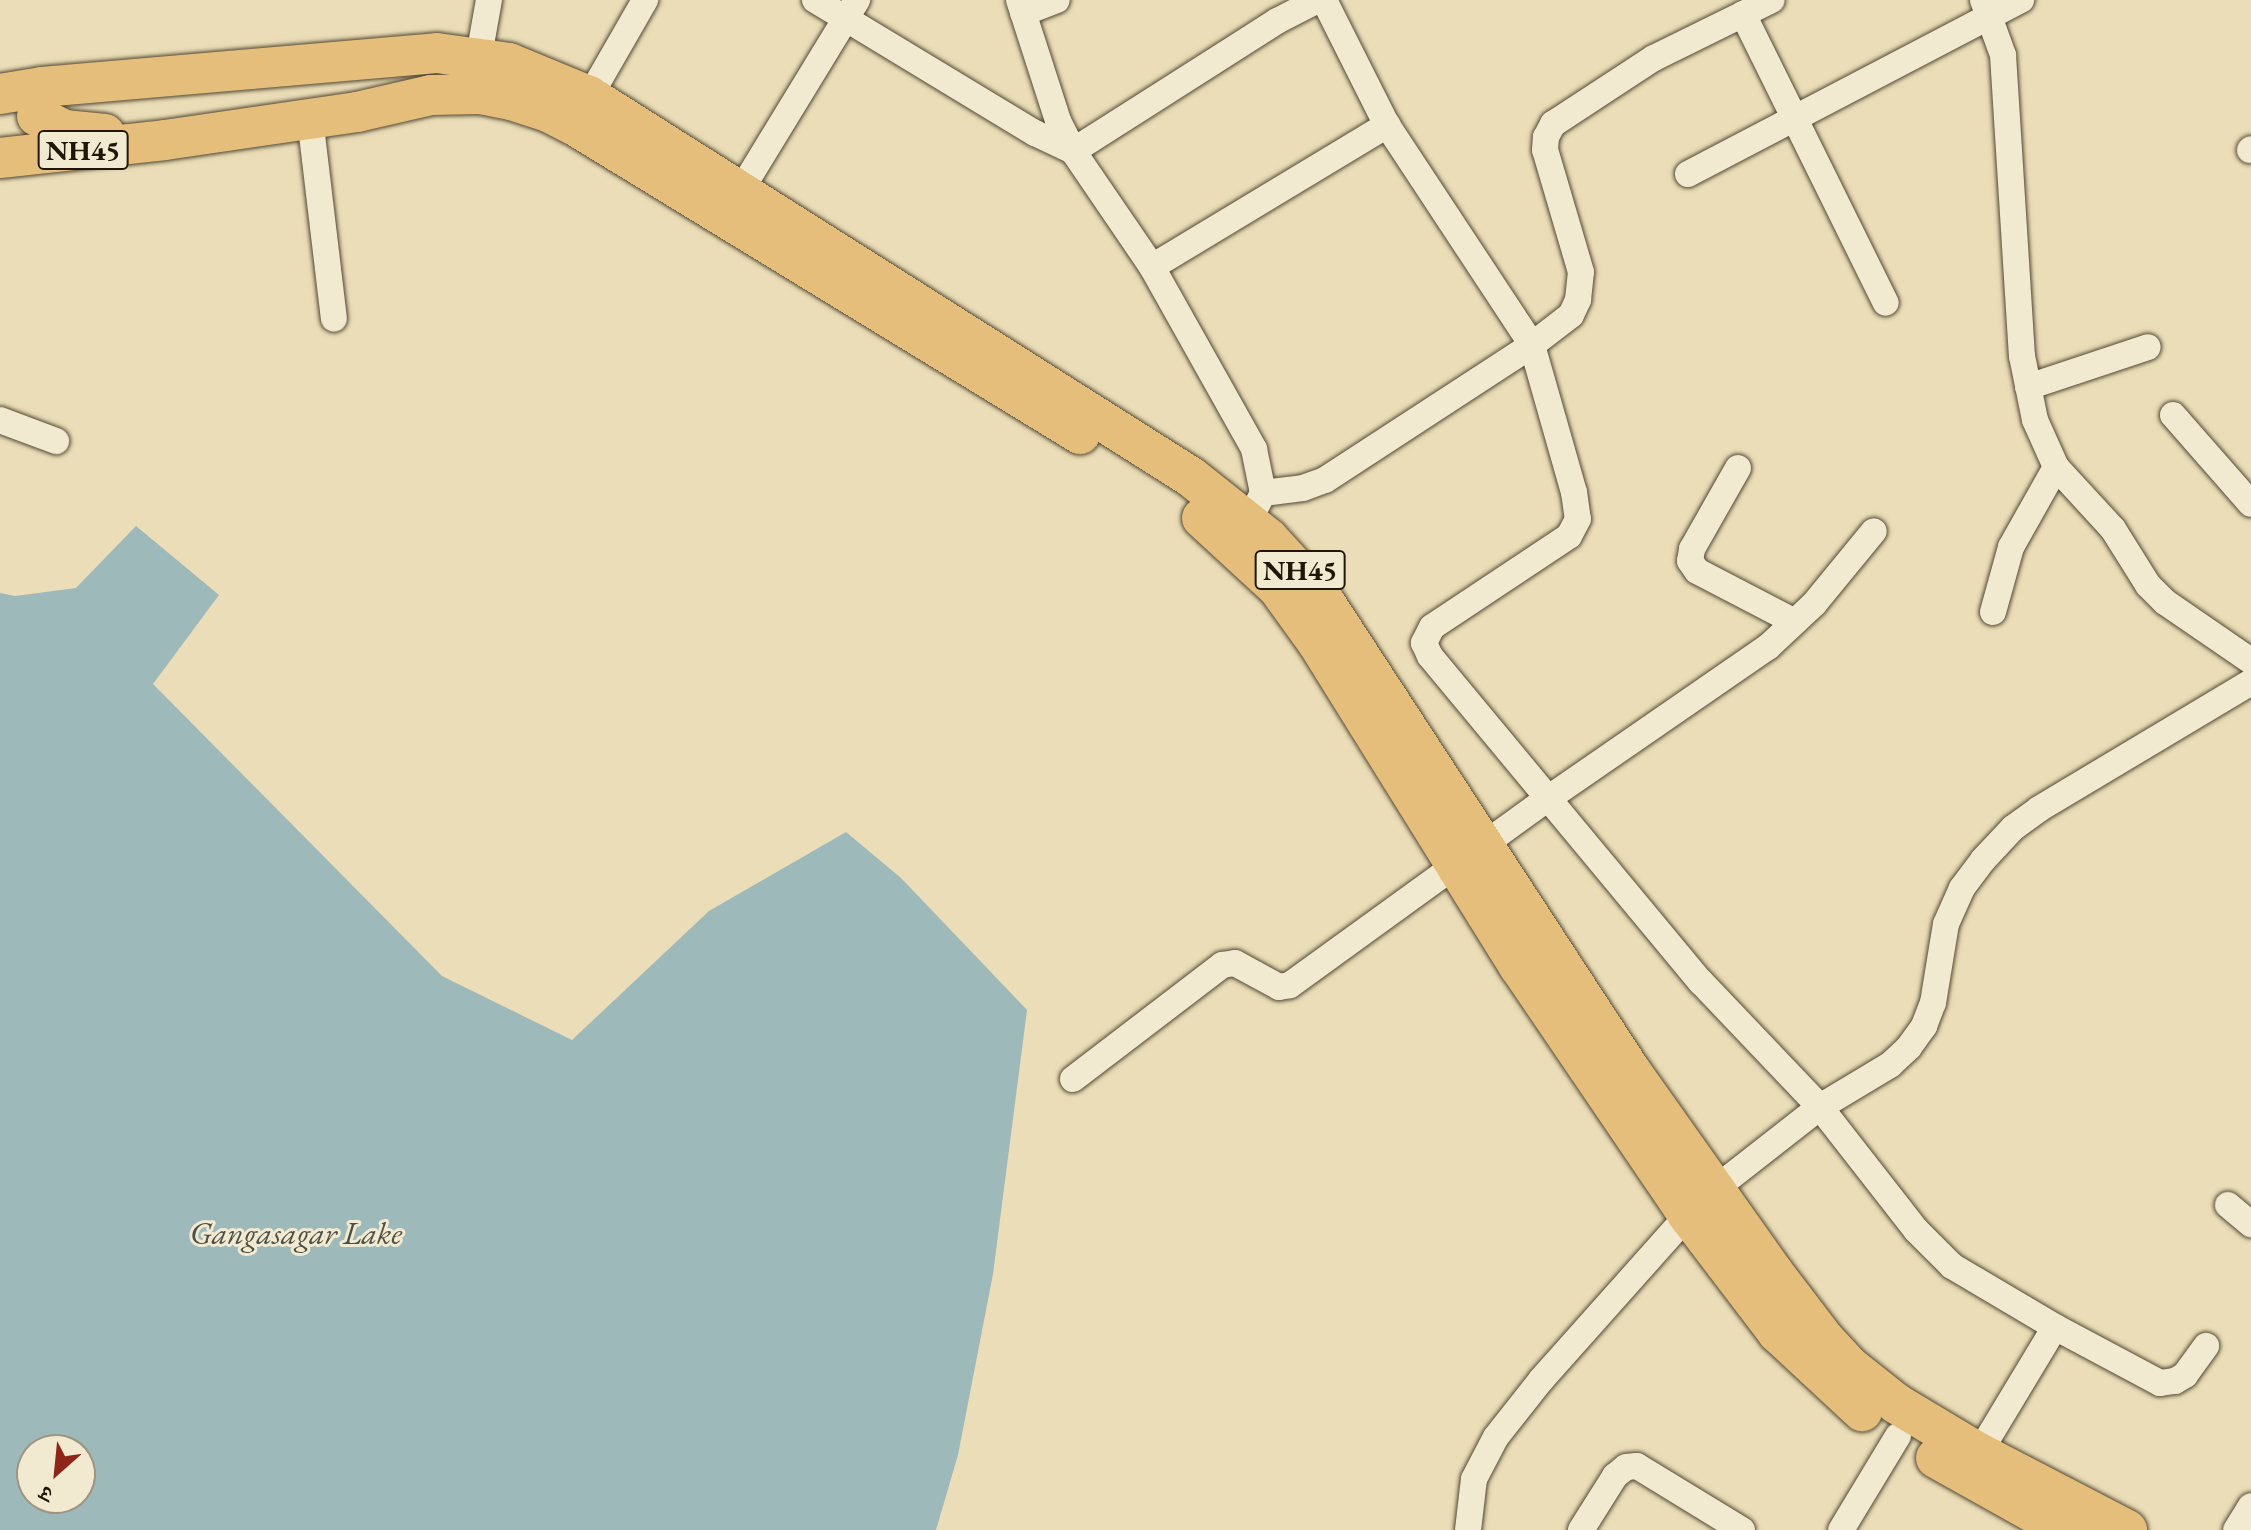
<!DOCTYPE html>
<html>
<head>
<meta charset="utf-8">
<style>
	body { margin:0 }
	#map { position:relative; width:2251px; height:1530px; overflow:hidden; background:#eaddb7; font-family:"EB Garamond","Noto Serif Devanagari",serif }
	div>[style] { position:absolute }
	.water>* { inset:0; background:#9db9ba }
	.roads { filter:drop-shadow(0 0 2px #524833) drop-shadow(0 0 2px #524833) }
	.minor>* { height:26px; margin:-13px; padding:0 13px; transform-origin:13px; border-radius:13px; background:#f1e9d0 }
	.highway>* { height:40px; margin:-20px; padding:0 20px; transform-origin:20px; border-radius:20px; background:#e5be7c }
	span { translate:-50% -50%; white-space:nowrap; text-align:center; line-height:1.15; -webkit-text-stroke:6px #f1e9d0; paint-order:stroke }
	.shield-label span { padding:2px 6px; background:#f1e9d0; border:2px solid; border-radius:6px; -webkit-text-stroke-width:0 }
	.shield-label { font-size:28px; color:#201607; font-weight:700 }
	.water-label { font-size:32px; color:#4c4f46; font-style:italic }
	.north { position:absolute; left:16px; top:1434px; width:80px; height:80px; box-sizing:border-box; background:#f1e9d0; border:2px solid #9d9580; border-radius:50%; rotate:207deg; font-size:22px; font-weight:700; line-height:32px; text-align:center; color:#201607 }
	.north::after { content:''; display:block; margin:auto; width:28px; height:36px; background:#8f2418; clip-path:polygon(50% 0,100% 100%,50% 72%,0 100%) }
</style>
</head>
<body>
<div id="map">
	<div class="water">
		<div style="clip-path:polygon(evenodd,136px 526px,219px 595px,153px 684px,442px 976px,572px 1040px,709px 911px,846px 832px,901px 878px,1027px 1010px,993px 1274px,958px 1455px,936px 1530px,0 1530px,0 593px,15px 596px,76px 588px,136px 526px,32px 1450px,80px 1450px,80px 1498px,32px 1498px,32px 1450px)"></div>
	</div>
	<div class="roads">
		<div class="minor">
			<div style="left:815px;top:0;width:257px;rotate:31.2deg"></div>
			<div style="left:1035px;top:133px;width:42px;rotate:25.3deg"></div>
			<div style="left:1073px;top:151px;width:242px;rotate:-32.5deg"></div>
			<div style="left:1277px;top:21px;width:46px;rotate:-27.1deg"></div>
			<div style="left:1019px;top:0;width:127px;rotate:72.1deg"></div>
			<div style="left:1058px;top:121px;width:34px;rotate:63deg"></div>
			<div style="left:1073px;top:151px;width:140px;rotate:55.7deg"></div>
			<div style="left:1152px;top:267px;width:209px;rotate:60.7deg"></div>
			<div style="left:1254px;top:449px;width:45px;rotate:78.4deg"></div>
			<div style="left:1263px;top:493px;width:18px;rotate:117deg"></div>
			<div style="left:1324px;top:0;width:140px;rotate:63.3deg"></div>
			<div style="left:1387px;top:125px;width:263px;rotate:56.6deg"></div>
			<div style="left:1532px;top:345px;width:153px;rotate:74.1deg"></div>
			<div style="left:1574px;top:492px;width:27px;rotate:82deg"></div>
			<div style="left:1578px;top:519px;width:19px;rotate:118deg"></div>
			<div style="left:1569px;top:536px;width:164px;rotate:146.4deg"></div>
			<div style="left:1432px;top:627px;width:18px;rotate:117deg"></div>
			<div style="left:1424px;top:643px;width:14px;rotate:65deg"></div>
			<div style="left:1430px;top:656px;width:424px;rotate:50.3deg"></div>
			<div style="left:1701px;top:982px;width:173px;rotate:46.4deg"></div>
			<div style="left:1820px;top:1107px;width:156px;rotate:52deg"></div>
			<div style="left:1916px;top:1230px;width:51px;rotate:45deg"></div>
			<div style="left:1952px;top:1266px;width:120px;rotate:30.6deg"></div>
			<div style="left:2055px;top:1327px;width:119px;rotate:28.1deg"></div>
			<div style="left:2160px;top:1383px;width:15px;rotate:-8deg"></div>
			<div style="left:2175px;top:1381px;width:12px;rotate:-31deg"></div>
			<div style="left:2185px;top:1375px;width:36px;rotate:-54deg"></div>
			<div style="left:1983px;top:0;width:59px;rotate:70deg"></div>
			<div style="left:2003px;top:55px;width:302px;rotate:86.4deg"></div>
			<div style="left:2022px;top:356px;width:65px;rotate:78.5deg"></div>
			<div style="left:2035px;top:420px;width:51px;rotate:65.9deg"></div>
			<div style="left:2056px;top:467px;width:84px;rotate:47.4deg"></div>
			<div style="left:2113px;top:529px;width:66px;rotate:58deg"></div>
			<div style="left:2148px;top:585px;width:24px;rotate:45deg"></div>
			<div style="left:2165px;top:602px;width:104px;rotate:34.5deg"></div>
			<div style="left:1023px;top:13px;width:36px;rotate:-21deg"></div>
			<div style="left:1743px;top:14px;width:322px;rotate:63.7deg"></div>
			<div style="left:479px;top:56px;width:57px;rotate:-79.9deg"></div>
			<div style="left:583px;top:108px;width:125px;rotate:-60.1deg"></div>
			<div style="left:310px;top:118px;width:202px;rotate:83.2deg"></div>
			<div style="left:2250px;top:150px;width:1px;rotate:-45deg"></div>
			<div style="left:1688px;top:174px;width:376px;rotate:-27.6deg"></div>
			<div style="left:741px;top:190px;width:223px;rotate:-58.6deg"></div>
			<div style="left:1152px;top:267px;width:275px;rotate:-31.1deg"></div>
			<div style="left:2028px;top:387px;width:126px;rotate:-18.4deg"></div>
			<div style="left:2173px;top:415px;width:118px;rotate:48.8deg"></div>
			<div style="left:0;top:420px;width:60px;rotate:20.6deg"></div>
			<div style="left:1738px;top:468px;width:93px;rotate:119.6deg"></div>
			<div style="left:1692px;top:549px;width:12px;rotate:99deg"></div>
			<div style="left:1690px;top:561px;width:12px;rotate:55deg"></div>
			<div style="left:1697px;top:571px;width:110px;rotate:27.5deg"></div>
			<div style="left:1263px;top:493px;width:40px;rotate:-7.1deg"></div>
			<div style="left:1303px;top:488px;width:23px;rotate:-20deg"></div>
			<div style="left:1325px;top:480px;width:247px;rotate:-33.1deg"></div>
			<div style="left:1532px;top:345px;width:49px;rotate:-37.6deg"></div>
			<div style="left:1571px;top:315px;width:17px;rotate:-65deg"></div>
			<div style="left:1578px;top:300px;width:28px;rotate:-84deg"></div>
			<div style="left:1581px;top:272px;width:127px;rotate:-106.4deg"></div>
			<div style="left:1545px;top:150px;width:13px;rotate:-86deg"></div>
			<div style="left:1546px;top:137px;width:15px;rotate:-62deg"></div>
			<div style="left:1553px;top:124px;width:121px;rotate:-33.2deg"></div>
			<div style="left:1654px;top:58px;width:131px;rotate:-26.2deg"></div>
			<div style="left:1993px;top:612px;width:67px;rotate:-74.5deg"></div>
			<div style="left:2011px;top:547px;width:92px;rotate:-60.6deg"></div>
			<div style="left:1073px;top:1079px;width:188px;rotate:-37.4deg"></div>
			<div style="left:1222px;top:965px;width:13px;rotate:-9deg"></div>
			<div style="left:1235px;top:963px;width:50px;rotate:28.6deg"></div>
			<div style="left:1279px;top:987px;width:11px;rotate:-10deg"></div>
			<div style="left:1290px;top:985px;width:316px;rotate:-35.9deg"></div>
			<div style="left:1546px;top:800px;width:270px;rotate:-34.6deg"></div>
			<div style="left:1768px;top:647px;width:63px;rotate:-43.1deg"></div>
			<div style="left:1814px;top:604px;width:94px;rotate:-50.6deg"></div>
			<div style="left:2228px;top:1205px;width:30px;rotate:40deg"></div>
			<div style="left:1979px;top:1453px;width:147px;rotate:-58.9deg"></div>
			<div style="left:1468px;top:1530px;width:51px;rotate:-83.3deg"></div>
			<div style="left:1474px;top:1479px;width:47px;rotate:-62.4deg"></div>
			<div style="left:1496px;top:1437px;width:73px;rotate:-51.7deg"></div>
			<div style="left:1541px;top:1380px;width:221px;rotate:-48.3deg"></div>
			<div style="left:1688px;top:1215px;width:37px;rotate:-44deg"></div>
			<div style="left:1715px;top:1189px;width:133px;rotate:-38deg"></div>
			<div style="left:1820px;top:1107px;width:82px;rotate:-31deg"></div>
			<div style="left:1890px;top:1065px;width:26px;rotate:-43deg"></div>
			<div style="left:1909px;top:1047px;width:26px;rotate:-54deg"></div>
			<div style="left:1924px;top:1026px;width:25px;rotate:-69deg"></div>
			<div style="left:1933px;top:1003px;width:80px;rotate:-80.7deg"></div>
			<div style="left:1946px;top:924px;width:39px;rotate:-66deg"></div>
			<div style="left:1962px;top:888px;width:35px;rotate:-53deg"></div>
			<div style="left:1983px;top:860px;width:44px;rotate:-46.8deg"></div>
			<div style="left:2013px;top:828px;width:32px;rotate:-36deg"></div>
			<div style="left:2039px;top:809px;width:247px;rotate:-30.9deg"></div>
			<div style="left:1581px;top:1530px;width:64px;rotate:-57.8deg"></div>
			<div style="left:1615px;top:1476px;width:14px;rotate:-39deg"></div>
			<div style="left:1626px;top:1467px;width:11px;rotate:-5deg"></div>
			<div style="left:1637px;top:1466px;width:123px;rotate:31.4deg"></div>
			<div style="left:1841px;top:1530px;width:110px;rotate:-58.8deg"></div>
			<div style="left:2236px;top:1530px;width:28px;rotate:-58deg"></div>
		</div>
		<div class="highway">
			<div style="left:0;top:94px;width:43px;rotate:-9.5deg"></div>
			<div style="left:42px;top:87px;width:396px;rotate:-4.9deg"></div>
			<div style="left:437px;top:53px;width:73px;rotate:7.9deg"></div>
			<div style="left:509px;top:63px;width:87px;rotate:22.4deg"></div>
			<div style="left:589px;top:96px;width:712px;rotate:32.33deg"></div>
			<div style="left:1191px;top:477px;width:98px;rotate:38.4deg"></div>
			<div style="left:1268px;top:538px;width:77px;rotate:47.6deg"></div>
			<div style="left:1320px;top:595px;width:567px;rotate:56.87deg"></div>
			<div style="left:1630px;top:1070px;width:247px;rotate:54.7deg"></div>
			<div style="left:1773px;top:1272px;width:86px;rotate:52.6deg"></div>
			<div style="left:1825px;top:1340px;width:35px;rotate:47deg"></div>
			<div style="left:1849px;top:1366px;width:61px;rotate:38.4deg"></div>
			<div style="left:1897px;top:1404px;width:96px;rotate:30.9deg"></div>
			<div style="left:1979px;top:1453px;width:167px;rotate:27.5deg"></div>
			<div style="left:37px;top:116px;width:30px;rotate:27deg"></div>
			<div style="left:64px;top:130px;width:41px;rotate:5.6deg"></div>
			<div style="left:0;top:158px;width:166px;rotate:-6.2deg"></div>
			<div style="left:165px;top:140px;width:194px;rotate:-8.3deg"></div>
			<div style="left:357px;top:112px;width:76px;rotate:-12.9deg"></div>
			<div style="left:431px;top:95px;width:49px;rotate:-1.2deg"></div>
			<div style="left:480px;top:94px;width:32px;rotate:11deg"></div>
			<div style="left:511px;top:100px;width:39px;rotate:18deg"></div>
			<div style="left:548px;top:112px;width:29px;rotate:27deg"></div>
			<div style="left:574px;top:125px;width:593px;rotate:31.41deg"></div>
			<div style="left:1202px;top:518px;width:103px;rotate:42.6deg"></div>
			<div style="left:1278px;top:588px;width:67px;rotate:54.2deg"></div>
			<div style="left:1317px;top:642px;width:382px;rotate:58.1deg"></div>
			<div style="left:1519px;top:966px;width:301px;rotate:55.8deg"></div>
			<div style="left:1688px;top:1215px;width:148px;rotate:52.7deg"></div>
			<div style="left:1778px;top:1333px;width:115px;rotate:42.9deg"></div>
			<div style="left:1936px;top:1458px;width:148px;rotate:29.2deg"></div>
		</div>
	</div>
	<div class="shield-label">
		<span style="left:83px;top:150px">NH45</span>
		<span style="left:1300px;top:570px">NH45</span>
	</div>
	<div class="water-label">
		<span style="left:296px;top:1233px">Gangasagar Lake</span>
	</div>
	<div class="north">उ</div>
</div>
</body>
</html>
